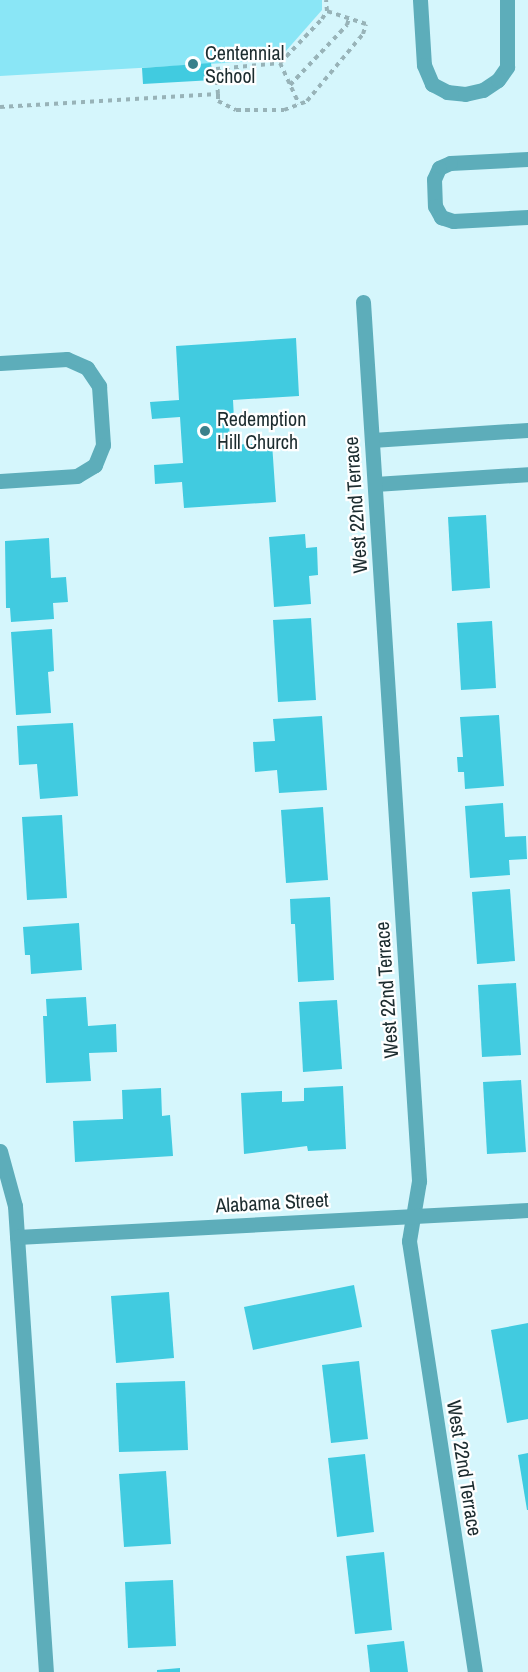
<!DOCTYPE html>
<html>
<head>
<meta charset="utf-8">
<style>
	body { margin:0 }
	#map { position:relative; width:528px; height:1672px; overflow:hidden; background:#d5f6fc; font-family:"Archivo Narrow",sans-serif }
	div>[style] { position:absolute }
	.green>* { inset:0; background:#8ae6f6 }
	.building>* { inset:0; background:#41cbe0 }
	.path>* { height:4px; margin-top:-2px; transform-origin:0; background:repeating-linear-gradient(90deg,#98b3b8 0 4.5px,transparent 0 9px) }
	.service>* { height:15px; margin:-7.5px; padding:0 7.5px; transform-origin:7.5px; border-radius:7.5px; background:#5dadba }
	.minor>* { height:15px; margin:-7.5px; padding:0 7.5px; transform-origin:7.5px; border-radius:7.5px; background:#5dadba }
	.dots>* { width:16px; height:16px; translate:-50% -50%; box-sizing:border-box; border:3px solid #fff; border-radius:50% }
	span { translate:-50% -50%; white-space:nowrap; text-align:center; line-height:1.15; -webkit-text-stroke:4.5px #fff; paint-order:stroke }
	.poi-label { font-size:20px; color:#1c2c2f }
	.left { translate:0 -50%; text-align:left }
	.street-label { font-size:20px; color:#1c2c2f }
</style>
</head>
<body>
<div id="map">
	<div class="green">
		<div style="clip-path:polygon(0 0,322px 0,322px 10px,278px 60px,0 76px)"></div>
	</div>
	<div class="building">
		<div style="clip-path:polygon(211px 63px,213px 80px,143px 84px,142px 68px)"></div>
		<div style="clip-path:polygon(296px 338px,299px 396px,233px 400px,234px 419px,229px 420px,230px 445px,272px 443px,276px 502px,184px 508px,182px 482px,155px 484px,154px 465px,183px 463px,180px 417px,152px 419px,150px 402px,179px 400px,176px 346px)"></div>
		<div style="clip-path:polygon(486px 515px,490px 588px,452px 591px,448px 517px)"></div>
		<div style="clip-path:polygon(305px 534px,306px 548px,317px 547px,318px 575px,309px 576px,311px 604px,274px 607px,269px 537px)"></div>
		<div style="clip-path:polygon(49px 538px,51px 578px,66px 577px,68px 602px,53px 603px,54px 619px,11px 622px,10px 608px,6px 608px,5px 541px)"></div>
		<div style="clip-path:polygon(311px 618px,316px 700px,278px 702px,273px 620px)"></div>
		<div style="clip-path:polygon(492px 621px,496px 688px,461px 690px,457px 623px)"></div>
		<div style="clip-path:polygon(52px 629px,54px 671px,48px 672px,51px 713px,16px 715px,11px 632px)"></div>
		<div style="clip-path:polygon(499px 715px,504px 786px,465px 789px,464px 772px,458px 772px,457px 757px,463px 757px,460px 717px)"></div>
		<div style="clip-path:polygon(322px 716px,327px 790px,279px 793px,277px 770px,255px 772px,253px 742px,275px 741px,273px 719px)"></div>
		<div style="clip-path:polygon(73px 723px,78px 796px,40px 799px,37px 764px,19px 765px,17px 726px)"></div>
		<div style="clip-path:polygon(503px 803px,505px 837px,526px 836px,527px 859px,509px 860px,510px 875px,470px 878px,465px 806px)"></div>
		<div style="clip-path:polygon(323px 807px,328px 880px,286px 883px,281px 810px)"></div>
		<div style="clip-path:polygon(62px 815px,67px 898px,27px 900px,22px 817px)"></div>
		<div style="clip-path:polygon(510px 889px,515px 961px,477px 964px,472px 892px)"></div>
		<div style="clip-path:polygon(330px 897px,334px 980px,298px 982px,295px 924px,291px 924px,290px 899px)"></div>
		<div style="clip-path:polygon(79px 923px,82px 970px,31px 974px,30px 955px,25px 955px,23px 927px)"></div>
		<div style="clip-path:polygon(516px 983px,521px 1055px,482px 1057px,478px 985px)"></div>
		<div style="clip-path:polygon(86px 997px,88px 1026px,116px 1024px,117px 1052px,89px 1053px,91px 1081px,46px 1083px,43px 1016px,47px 1016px,46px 999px)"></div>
		<div style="clip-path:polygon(337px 1000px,342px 1069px,303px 1072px,299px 1002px)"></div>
		<div style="clip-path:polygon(521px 1080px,526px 1152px,487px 1154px,483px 1082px)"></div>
		<div style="clip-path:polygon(343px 1086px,346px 1149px,308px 1151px,307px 1146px,244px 1154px,241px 1093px,282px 1091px,282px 1102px,304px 1101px,304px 1088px)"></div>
		<div style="clip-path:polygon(161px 1088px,162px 1116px,170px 1115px,173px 1156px,75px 1162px,73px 1121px,123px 1119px,122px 1090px)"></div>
		<div style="clip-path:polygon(354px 1285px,362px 1327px,253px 1350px,244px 1307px)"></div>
		<div style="clip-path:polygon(169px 1292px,174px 1358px,116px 1363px,111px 1296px)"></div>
		<div style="clip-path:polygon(528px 1323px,528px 1419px,507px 1423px,491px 1330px)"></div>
		<div style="clip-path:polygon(359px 1361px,368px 1439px,331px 1443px,322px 1365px)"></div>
		<div style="clip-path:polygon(185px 1381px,188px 1450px,119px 1452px,116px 1383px)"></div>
		<div style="clip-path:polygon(528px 1453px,528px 1510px,527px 1510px,518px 1455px)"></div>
		<div style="clip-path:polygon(365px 1454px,374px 1532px,337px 1537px,328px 1458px)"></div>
		<div style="clip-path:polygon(166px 1471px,171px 1544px,124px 1547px,119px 1474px)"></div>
		<div style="clip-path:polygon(384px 1552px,392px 1630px,355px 1634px,346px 1556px)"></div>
		<div style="clip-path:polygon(173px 1580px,176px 1646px,128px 1648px,125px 1582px)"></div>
		<div style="clip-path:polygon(404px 1641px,408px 1672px,370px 1672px,367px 1645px)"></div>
		<div style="clip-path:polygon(180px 1668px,180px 1672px,157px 1672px,157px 1670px)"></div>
	</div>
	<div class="path">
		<div style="left:280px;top:63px;width:45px;rotate:65.1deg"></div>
		<div style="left:290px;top:85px;width:83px;rotate:-46.5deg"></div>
		<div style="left:347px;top:25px;width:7px;rotate:-74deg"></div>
		<div style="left:218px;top:94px;width:7px;rotate:90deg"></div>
		<div style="left:218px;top:101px;width:20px;rotate:27deg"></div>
		<div style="left:236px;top:110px;width:48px"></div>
		<div style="left:284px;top:110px;width:25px;rotate:-21deg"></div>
		<div style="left:307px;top:101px;width:87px;rotate:-50.1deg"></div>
		<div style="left:363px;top:34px;width:10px;rotate:-73deg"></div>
		<div style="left:366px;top:24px;width:41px;rotate:-161.6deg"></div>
		<div style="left:0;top:107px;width:218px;rotate:-3.4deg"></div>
		<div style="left:218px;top:94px;width:25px;rotate:-95deg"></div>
		<div style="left:216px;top:69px;width:64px;rotate:-5.4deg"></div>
		<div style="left:280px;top:63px;width:61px;rotate:-46.3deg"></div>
		<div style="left:322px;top:19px;width:9px;rotate:-58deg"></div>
		<div style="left:327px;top:11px;width:11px;rotate:-95deg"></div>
	</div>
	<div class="service">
		<div style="left:420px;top:0;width:65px;rotate:86.5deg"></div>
		<div style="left:424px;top:65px;width:21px;rotate:67deg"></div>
		<div style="left:432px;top:84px;width:17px;rotate:28deg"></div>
		<div style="left:447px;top:92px;width:18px;rotate:6deg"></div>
		<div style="left:465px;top:94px;width:18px;rotate:-13deg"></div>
		<div style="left:483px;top:90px;width:18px;rotate:-34deg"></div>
		<div style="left:498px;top:80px;width:16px;rotate:-55deg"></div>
		<div style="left:507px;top:67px;width:67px;rotate:-90deg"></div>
		<div style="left:528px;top:159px;width:78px;rotate:177.1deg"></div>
		<div style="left:450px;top:163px;width:12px;rotate:156deg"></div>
		<div style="left:439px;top:168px;width:12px;rotate:114deg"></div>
		<div style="left:434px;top:179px;width:27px;rotate:88deg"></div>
		<div style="left:435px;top:206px;width:13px;rotate:61deg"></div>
		<div style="left:441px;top:217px;width:13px;rotate:18deg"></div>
		<div style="left:453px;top:221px;width:75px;rotate:-3.1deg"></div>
		<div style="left:0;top:363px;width:67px;rotate:-3.4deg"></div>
		<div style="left:67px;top:359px;width:22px;rotate:24deg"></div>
		<div style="left:87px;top:368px;width:22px;rotate:56deg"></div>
		<div style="left:99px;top:386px;width:59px;rotate:86.1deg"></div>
		<div style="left:103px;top:445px;width:22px;rotate:112deg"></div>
		<div style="left:95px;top:465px;width:21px;rotate:149deg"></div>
		<div style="left:77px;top:476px;width:77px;rotate:176.3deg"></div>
		<div style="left:372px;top:440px;width:156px;rotate:-3.7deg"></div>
		<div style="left:375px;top:484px;width:153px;rotate:-3.7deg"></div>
	</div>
	<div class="minor">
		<div style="left:363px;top:302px;width:881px;rotate:86.35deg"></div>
		<div style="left:419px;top:1181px;width:61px;rotate:99.5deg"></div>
		<div style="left:409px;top:1241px;width:436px;rotate:81.3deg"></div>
		<div style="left:0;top:1151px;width:57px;rotate:74.7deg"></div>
		<div style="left:15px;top:1206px;width:467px;rotate:86.2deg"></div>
		<div style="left:17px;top:1237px;width:512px;rotate:-3.02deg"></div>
	</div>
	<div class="dots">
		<div style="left:193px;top:64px;background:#3a808b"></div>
		<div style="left:205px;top:431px;background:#3a808b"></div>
	</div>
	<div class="poi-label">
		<span class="left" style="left:205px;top:64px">Centennial<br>School</span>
		<span class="left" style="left:217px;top:430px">Redemption<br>Hill Church</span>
	</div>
	<div class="street-label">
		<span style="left:355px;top:505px;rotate:-94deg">West 22nd Terrace</span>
		<span style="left:386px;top:990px;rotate:-94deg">West 22nd Terrace</span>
		<span style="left:272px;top:1202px;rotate:-3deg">Alabama Street</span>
		<span style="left:465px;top:1468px;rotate:81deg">West 22nd Terrace</span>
	</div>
</div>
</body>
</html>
